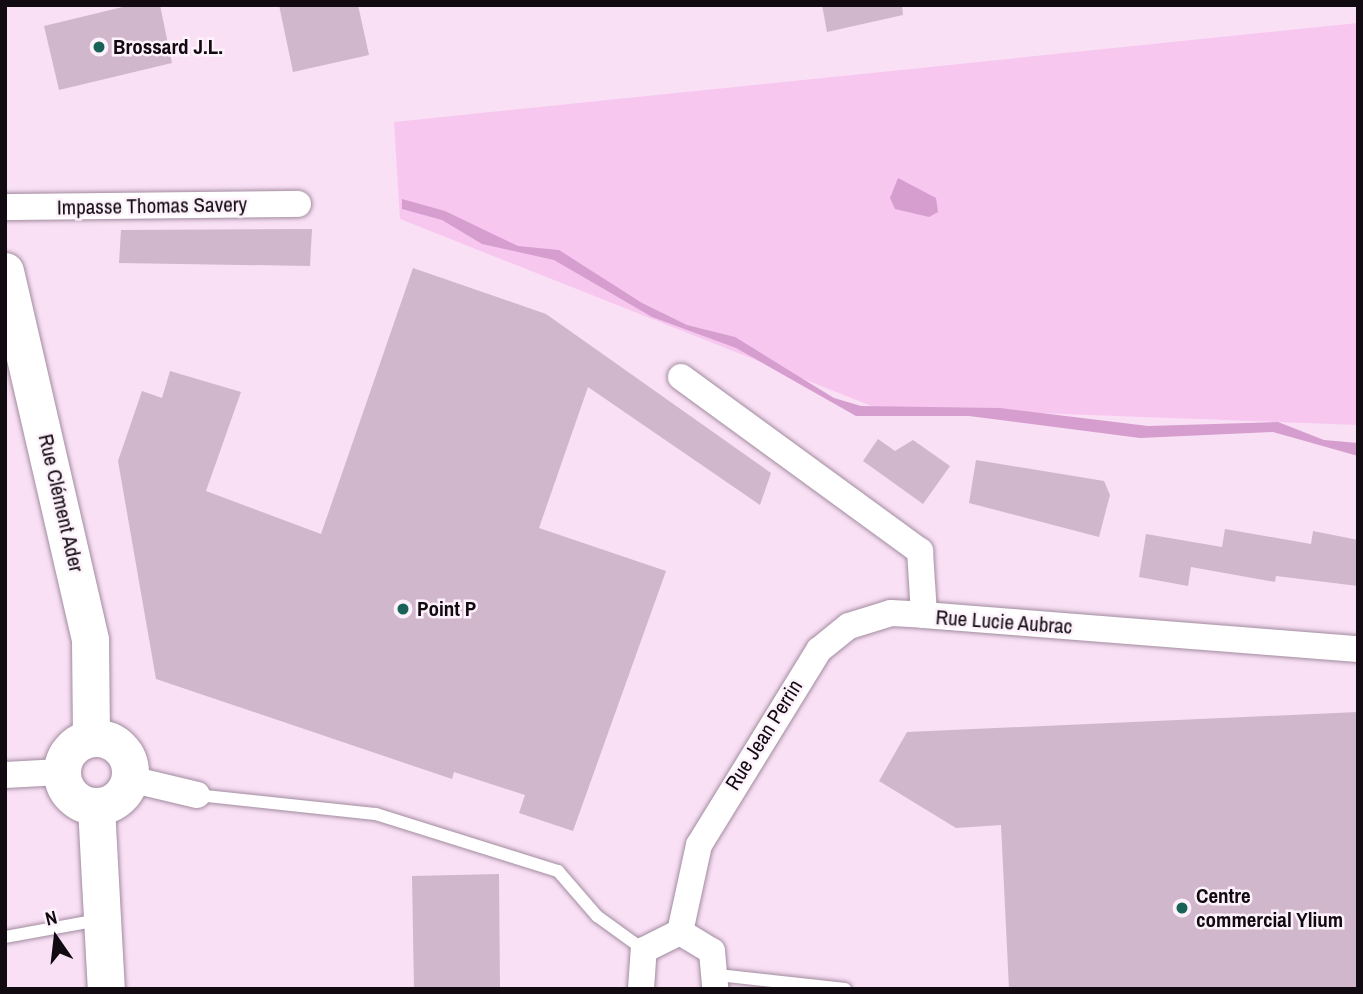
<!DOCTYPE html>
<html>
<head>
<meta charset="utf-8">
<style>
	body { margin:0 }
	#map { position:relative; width:1363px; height:994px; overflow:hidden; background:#f9e0f5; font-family:"Archivo Narrow",sans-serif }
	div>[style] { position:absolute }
	.green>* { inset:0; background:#f7c7f0 }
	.water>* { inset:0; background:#d69ecf }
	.building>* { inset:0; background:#d0b7cc }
	.roads { filter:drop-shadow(0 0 2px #a28b9f) drop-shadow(0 0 2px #a28b9f) }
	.lane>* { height:12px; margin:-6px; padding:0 6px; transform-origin:6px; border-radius:6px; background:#fff }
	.street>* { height:26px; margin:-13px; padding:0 13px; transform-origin:13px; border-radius:13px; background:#fff }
	.secondary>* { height:37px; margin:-18.5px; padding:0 18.5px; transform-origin:18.5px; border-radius:18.5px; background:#fff }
	.secondary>.ring { margin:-18.5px; padding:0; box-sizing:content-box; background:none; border:37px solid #fff; border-radius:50% }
	.dots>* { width:19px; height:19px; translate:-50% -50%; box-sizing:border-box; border:4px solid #fdf2fb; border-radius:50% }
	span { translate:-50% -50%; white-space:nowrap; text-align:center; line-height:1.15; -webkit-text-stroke:5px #fdf2fb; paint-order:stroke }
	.poi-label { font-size:21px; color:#120a11; font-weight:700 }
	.left { translate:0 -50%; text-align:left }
	.street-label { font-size:21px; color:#120a11 }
	.frame { position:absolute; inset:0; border:7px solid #120a11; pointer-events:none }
	.north { position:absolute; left:21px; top:903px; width:70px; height:70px; -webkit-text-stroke:5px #fdf2fb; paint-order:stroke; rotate:346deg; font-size:19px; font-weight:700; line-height:28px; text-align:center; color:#120a11 }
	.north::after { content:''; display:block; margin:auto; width:24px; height:32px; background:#120a11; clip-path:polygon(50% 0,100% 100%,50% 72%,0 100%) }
</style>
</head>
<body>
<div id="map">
	<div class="green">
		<div style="clip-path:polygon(1358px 23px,1358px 425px,874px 407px,400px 219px,394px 122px)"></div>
	</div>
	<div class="water">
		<div style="clip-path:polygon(898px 178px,936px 198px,938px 212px,929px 217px,895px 209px,890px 198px)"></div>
		<div style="clip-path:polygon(402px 199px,445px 211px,518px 246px,559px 250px,642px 303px,687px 325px,735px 337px,834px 398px,861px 406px,1000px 408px,1148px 426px,1278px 422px,1324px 440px,1358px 443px,1358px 456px,1273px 432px,1140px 438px,969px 416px,856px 416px,736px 348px,652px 317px,554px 260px,482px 244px,442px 220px,402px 209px)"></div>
	</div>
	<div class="building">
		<div style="clip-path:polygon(131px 5px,160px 5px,172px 63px,59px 90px,44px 26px)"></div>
		<div style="clip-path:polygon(279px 5px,358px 5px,369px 55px,293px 72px)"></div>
		<div style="clip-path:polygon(822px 5px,902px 5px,903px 15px,827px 32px)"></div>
		<div style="clip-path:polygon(312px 229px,310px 266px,119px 263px,121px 230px)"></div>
		<div style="clip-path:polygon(413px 268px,546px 314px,771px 473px,760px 505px,588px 387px,539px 528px,666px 571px,573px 831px,519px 813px,525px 795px,454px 772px,452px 779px,156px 679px,118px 461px,142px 391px,162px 398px,170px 371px,241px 392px,206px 491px,321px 534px)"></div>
		<div style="clip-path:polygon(878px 439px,895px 451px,913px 440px,950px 466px,923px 504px,863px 461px)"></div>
		<div style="clip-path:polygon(976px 460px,1104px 481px,1110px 495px,1099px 537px,969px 503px)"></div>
		<div style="clip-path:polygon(1225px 529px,1311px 544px,1313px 531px,1358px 540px,1358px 586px,1276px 576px,1275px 582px,1191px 567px,1188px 586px,1139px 577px,1146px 534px,1222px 547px)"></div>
		<div style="clip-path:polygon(1358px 712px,1358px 989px,1009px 989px,1001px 825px,956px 828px,879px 781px,907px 732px)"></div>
		<div style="clip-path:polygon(499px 874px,500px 989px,414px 989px,412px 876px)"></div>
	</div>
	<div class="roads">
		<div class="lane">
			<div style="left:197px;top:795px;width:180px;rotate:6.1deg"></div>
			<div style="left:376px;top:814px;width:191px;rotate:17.4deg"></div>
			<div style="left:558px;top:871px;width:60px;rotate:49.1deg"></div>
			<div style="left:597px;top:916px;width:58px;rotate:35.9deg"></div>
			<div style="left:5px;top:937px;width:96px;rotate:-10.3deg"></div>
			<div style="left:718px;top:975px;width:128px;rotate:6.3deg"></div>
		</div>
		<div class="street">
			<div style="left:5px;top:207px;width:293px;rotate:-0.6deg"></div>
			<div style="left:681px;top:377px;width:296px;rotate:36.1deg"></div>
			<div style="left:920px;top:551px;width:64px;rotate:86.4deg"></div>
			<div style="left:924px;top:615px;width:435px;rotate:4.5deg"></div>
			<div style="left:5px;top:775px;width:56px;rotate:-3.1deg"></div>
			<div style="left:130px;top:779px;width:69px;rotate:13.4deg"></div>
			<div style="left:680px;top:932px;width:89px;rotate:-77.7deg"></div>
			<div style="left:699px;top:845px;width:229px;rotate:-58.4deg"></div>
			<div style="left:819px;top:650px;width:38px;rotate:-39deg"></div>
			<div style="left:849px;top:626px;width:44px;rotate:-17.2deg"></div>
			<div style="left:891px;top:613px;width:33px;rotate:3deg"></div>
			<div style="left:641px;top:989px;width:39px;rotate:-86deg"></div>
			<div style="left:644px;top:950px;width:40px;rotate:-26.6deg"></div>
			<div style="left:680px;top:932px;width:37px;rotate:31deg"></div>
			<div style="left:712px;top:951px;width:38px;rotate:85deg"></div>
		</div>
		<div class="secondary">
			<div style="left:5px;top:271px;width:379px;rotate:77deg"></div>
			<div style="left:90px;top:640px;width:98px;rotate:89.4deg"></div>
			<div class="ring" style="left:62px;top:738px;width:31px;height:31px"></div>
			<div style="left:96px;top:807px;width:182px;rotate:86.9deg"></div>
		</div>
	</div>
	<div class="dots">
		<div style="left:99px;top:47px;background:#196258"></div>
		<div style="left:403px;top:609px;background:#196258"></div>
		<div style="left:1182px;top:908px;background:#196258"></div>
	</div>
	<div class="poi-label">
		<span class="left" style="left:113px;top:47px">Brossard J.L.</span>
		<span class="left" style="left:417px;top:609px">Point P</span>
		<span class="left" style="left:1196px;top:908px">Centre<br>commercial Ylium</span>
	</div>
	<div class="street-label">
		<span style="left:152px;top:206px;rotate:-1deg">Impasse Thomas Savery</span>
		<span style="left:61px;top:503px;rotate:77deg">Rue Clément Ader</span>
		<span style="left:1004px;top:622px;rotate:4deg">Rue Lucie Aubrac</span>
		<span style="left:764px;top:735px;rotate:-58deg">Rue Jean Perrin</span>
	</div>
	<div class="frame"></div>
	<div class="north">N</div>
</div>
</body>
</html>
